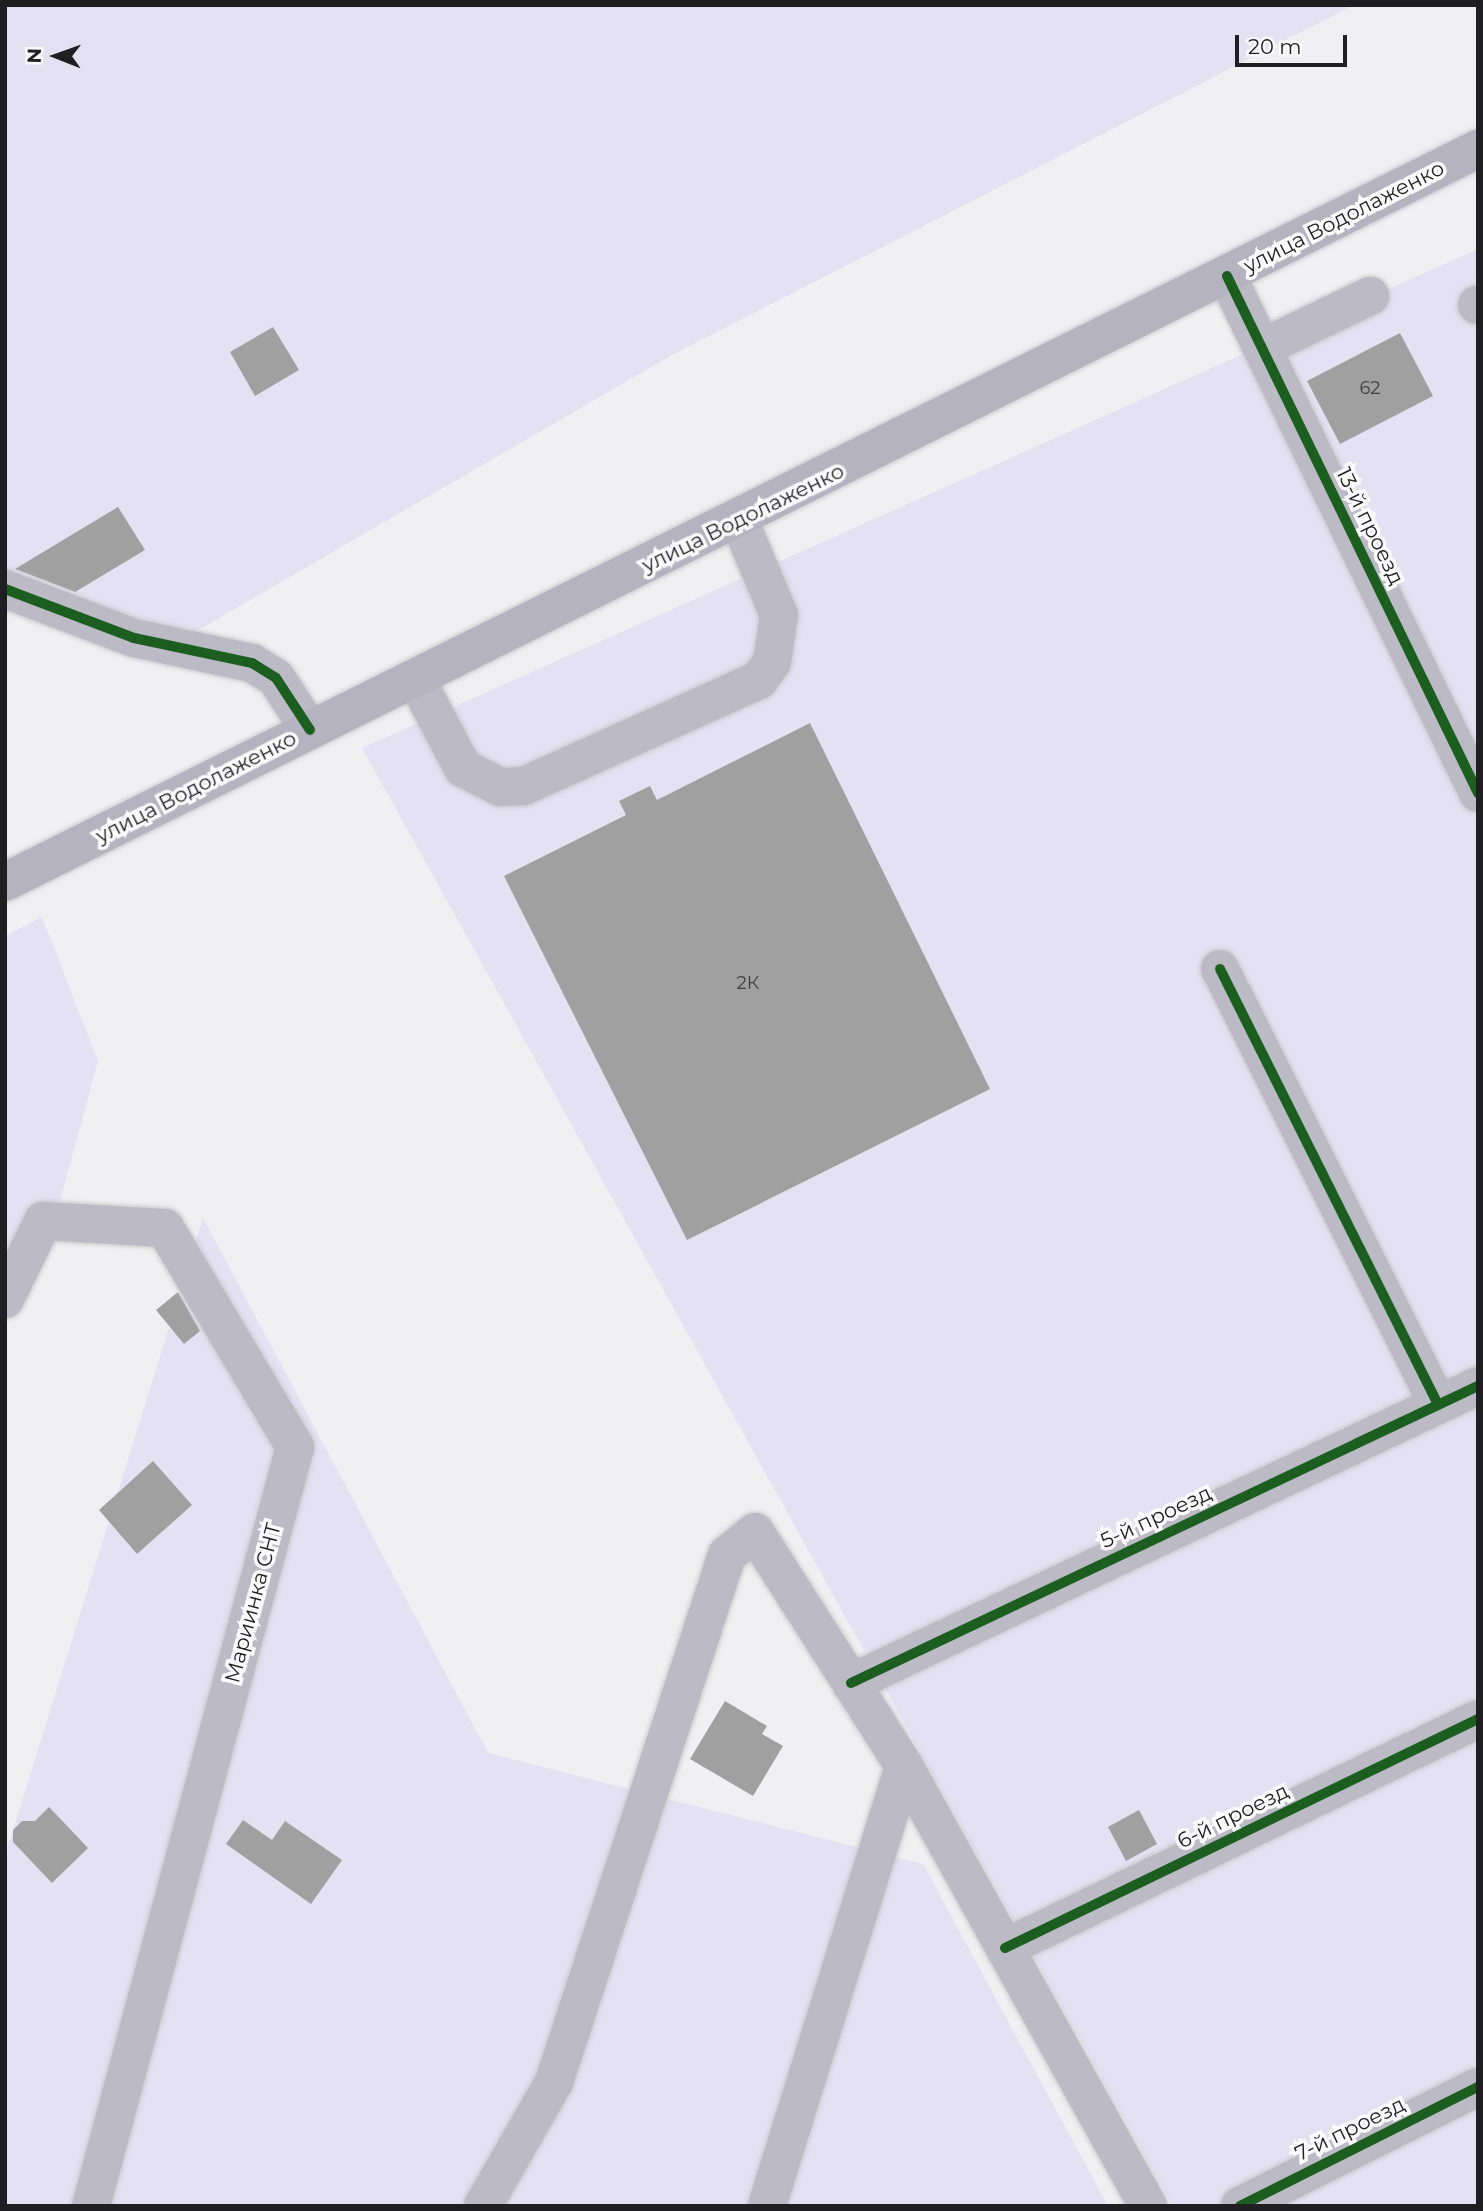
<!DOCTYPE html>
<html>
<head>
<meta charset="utf-8">
<style>
	body { margin:0 }
	#map { position:relative; width:1483px; height:2211px; overflow:hidden; background:#f0eff2; font-family:Montserrat,sans-serif }
	div>[style] { position:absolute }
	.green>* { inset:0; background:#e4e1f3 }
	.building>* { inset:0; background:#a0a0a0 }
	.roads { filter:drop-shadow(0 0 2px #cacacc) drop-shadow(0 0 2px #cacacc) }
	.minor>* { height:38px; margin:-19px; padding:0 19px; transform-origin:19px; border-radius:19px; background:#bcbac5 }
	.major>* { height:38px; margin:-19px; padding:0 19px; transform-origin:19px; border-radius:19px; background:#b5b3bf }
	.cycleway>* { height:10px; margin:-5px; padding:0 5px; transform-origin:5px; border-radius:5px; background:#1b5e20 }
	span { translate:-50% -50%; white-space:nowrap; text-align:center; line-height:1.15; -webkit-text-stroke:7px #fcfbfe; paint-order:stroke }
	.number-label { font-size:18px; color:#3f3f41 }
	.number-label span { -webkit-text-stroke-width:0 }
	.street-label { font-size:21px; color:#1f1f21 }
	.frame { position:absolute; inset:0; border:7px solid #1f1f21; pointer-events:none }
	.north { position:absolute; left:21px; top:21px; width:70px; height:70px; -webkit-text-stroke:5px #fcfbfe; paint-order:stroke; rotate:271deg; font-size:19px; font-weight:700; line-height:28px; text-align:center; color:#1f1f21 }
	.north::after { content:''; display:block; margin:auto; width:24px; height:32px; background:#1f1f21; clip-path:polygon(50% 0,100% 100%,50% 72%,0 100%) }
	.scale { position:absolute; left:1235px; top:35px; width:112px; height:32px; box-sizing:border-box; border:4px solid #1f1f21; border-top:0; padding-left:9px; font-size:21px; line-height:24px; white-space:nowrap; color:#1f1f21; -webkit-text-stroke:5px #fcfbfe; paint-order:stroke }
</style>
</head>
<body>
<div id="map">
	<div class="green">
		<div style="clip-path:polygon(5px 5px,1354px 5px,672px 355px,150px 658px,5px 604px)"></div>
		<div style="clip-path:polygon(1478px 249px,1478px 2206px,1173px 2206px,362px 748px)"></div>
		<div style="clip-path:polygon(42px 917px,98px 1061px,45px 1256px,5px 1276px,5px 936px)"></div>
		<div style="clip-path:polygon(203px 1218px,488px 1753px,923px 1864px,1108px 2206px,5px 2206px,5px 1856px)"></div>
	</div>
	<div class="building">
		<div style="clip-path:polygon(273px 327px,299px 370px,255px 396px,230px 352px)"></div>
		<div style="clip-path:polygon(1400px 333px,1433px 396px,1340px 444px,1307px 381px)"></div>
		<div style="clip-path:polygon(118px 507px,145px 550px,75px 592px,15px 569px)"></div>
		<div style="clip-path:polygon(810px 723px,990px 1089px,687px 1240px,504px 876px,626px 815px,619px 801px,650px 786px,657px 800px)"></div>
		<div style="clip-path:polygon(178px 1292px,200px 1331px,184px 1344px,156px 1310px)"></div>
		<div style="clip-path:polygon(153px 1461px,192px 1505px,137px 1554px,99px 1510px)"></div>
		<div style="clip-path:polygon(725px 1701px,767px 1726px,762px 1734px,783px 1746px,753px 1796px,690px 1759px)"></div>
		<div style="clip-path:polygon(49px 1807px,88px 1848px,52px 1883px,13px 1842px,13px 1830px,22px 1821px,35px 1821px)"></div>
		<div style="clip-path:polygon(1139px 1810px,1157px 1844px,1126px 1861px,1108px 1827px)"></div>
		<div style="clip-path:polygon(243px 1820px,272px 1840px,285px 1821px,342px 1860px,311px 1904px,226px 1844px)"></div>
	</div>
	<div class="roads">
		<div class="minor">
			<div style="left:1227px;top:276px;width:575px;rotate:64.1deg"></div>
			<div style="left:1477px;top:305px;width:1px"></div>
			<div style="left:1262px;top:348px;width:120px;rotate:-25.7deg"></div>
			<div style="left:5px;top:589px;width:138px;rotate:20.8deg"></div>
			<div style="left:134px;top:638px;width:121px;rotate:12deg"></div>
			<div style="left:252px;top:663px;width:28px;rotate:32deg"></div>
			<div style="left:276px;top:678px;width:62px;rotate:56.8deg"></div>
			<div style="left:416px;top:679px;width:101px;rotate:62.2deg"></div>
			<div style="left:463px;top:768px;width:42px;rotate:27.2deg"></div>
			<div style="left:500px;top:787px;width:24px;rotate:-2deg"></div>
			<div style="left:524px;top:786px;width:258px;rotate:-24.3deg"></div>
			<div style="left:759px;top:680px;width:22px;rotate:-54deg"></div>
			<div style="left:772px;top:662px;width:48px;rotate:-81.5deg"></div>
			<div style="left:779px;top:615px;width:103px;rotate:-112.8deg"></div>
			<div style="left:1220px;top:969px;width:487px;rotate:63.4deg"></div>
			<div style="left:5px;top:1299px;width:87px;rotate:-64deg"></div>
			<div style="left:43px;top:1221px;width:122px;rotate:3.3deg"></div>
			<div style="left:165px;top:1228px;width:255px;rotate:59.3deg"></div>
			<div style="left:295px;top:1447px;width:786px;rotate:105.04deg"></div>
			<div style="left:851px;top:1683px;width:694px;rotate:-25.35deg"></div>
			<div style="left:1005px;top:1948px;width:526px;rotate:-25.83deg"></div>
			<div style="left:483px;top:2206px;width:143px;rotate:-60.2deg"></div>
			<div style="left:554px;top:2082px;width:555px;rotate:-71.83deg"></div>
			<div style="left:727px;top:1555px;width:36px;rotate:-39deg"></div>
			<div style="left:755px;top:1532px;width:277px;rotate:57.5deg"></div>
			<div style="left:767px;top:2206px;width:461px;rotate:-72.7deg"></div>
			<div style="left:904px;top:1766px;width:503px;rotate:60.99deg"></div>
			<div style="left:1240px;top:2206px;width:266px;rotate:-26.6deg"></div>
		</div>
		<div class="major">
			<div style="left:5px;top:882px;width:1645px;rotate:-26.46deg"></div>
		</div>
	</div>
	<div class="cycleway">
		<div style="left:1227px;top:276px;width:575px;rotate:64.1deg"></div>
		<div style="left:5px;top:589px;width:138px;rotate:20.8deg"></div>
		<div style="left:134px;top:638px;width:121px;rotate:12deg"></div>
		<div style="left:252px;top:663px;width:28px;rotate:32deg"></div>
		<div style="left:276px;top:678px;width:62px;rotate:56.8deg"></div>
		<div style="left:1220px;top:969px;width:487px;rotate:63.4deg"></div>
		<div style="left:851px;top:1683px;width:694px;rotate:-25.35deg"></div>
		<div style="left:1005px;top:1948px;width:526px;rotate:-25.83deg"></div>
		<div style="left:1240px;top:2206px;width:266px;rotate:-26.6deg"></div>
	</div>
	<div class="number-label">
		<span style="left:1370px;top:388px">62</span>
		<span style="left:748px;top:983px">2К</span>
	</div>
	<div class="street-label">
		<span style="left:1344px;top:217px;rotate:-27deg">улица Водолаженко</span>
		<span style="left:743px;top:518px;rotate:-26deg">улица Водолаженко</span>
		<span style="left:1370px;top:526px;rotate:64deg">13-й проезд</span>
		<span style="left:196px;top:787px;rotate:-27deg">улица Водолаженко</span>
		<span style="left:1156px;top:1517px;rotate:-25deg">5-й проезд</span>
		<span style="left:253px;top:1603px;rotate:-75deg">Мариинка СНТ</span>
		<span style="left:1233px;top:1816px;rotate:-26deg">6-й проезд</span>
		<span style="left:1350px;top:2129px;rotate:-26deg">7-й проезд</span>
	</div>
	<div class="frame"></div>
	<div class="north">N</div>
	<div class="scale">20 m</div>
</div>
</body>
</html>
